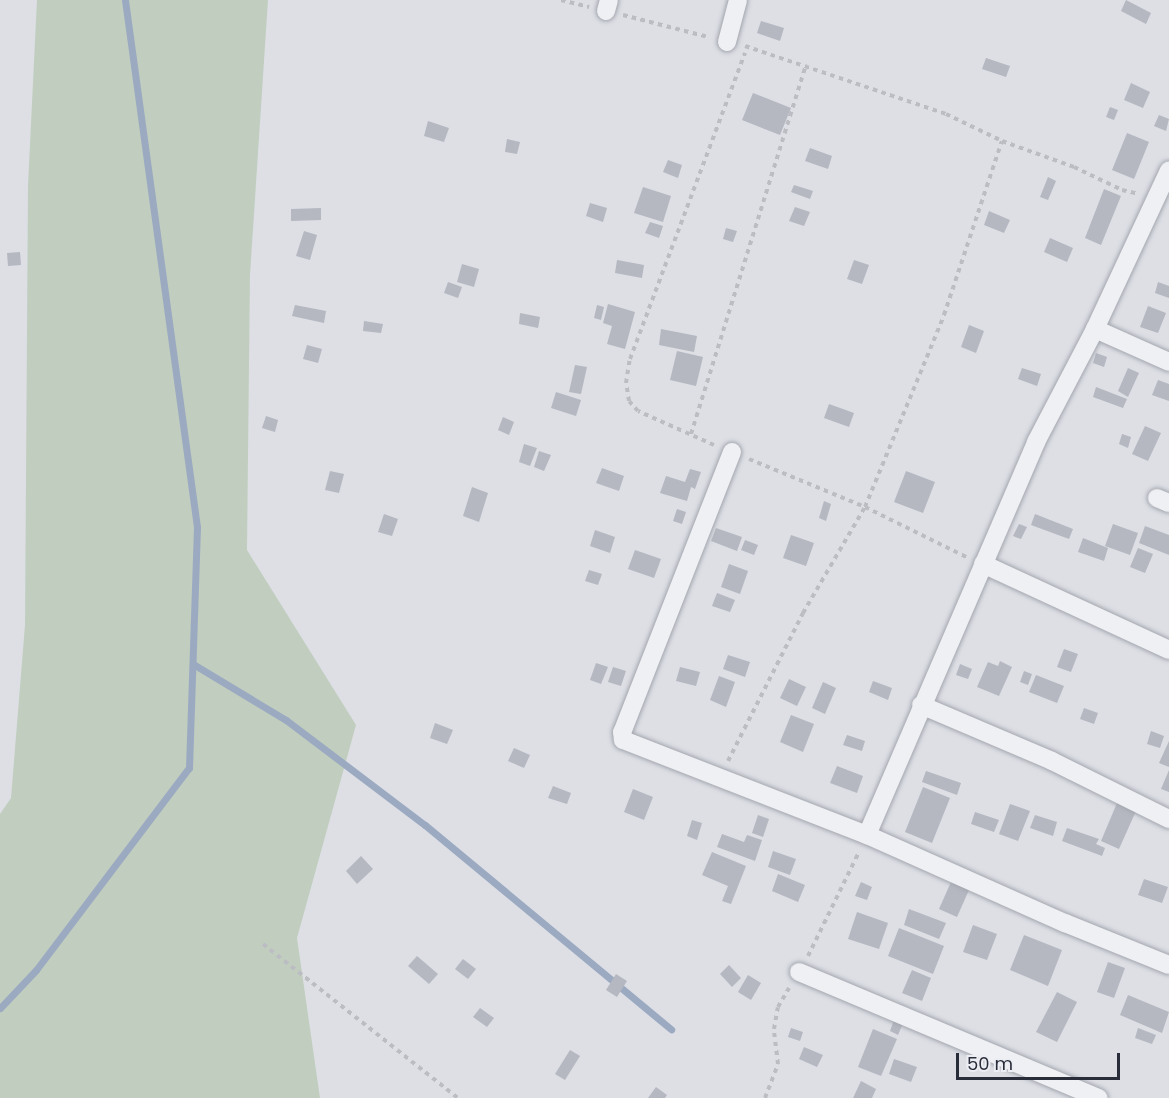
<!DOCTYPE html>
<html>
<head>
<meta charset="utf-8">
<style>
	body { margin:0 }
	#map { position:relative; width:1169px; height:1098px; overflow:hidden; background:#dddfe5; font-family:Poppins,sans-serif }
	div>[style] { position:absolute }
	.green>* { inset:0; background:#c1cebf }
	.stream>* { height:7px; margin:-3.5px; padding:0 3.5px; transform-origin:3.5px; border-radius:3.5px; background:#9baac1 }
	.building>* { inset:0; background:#b5b8c1 }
	.path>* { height:4px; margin-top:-2px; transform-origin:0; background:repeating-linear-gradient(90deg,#bbbdc3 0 4.5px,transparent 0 9px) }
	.roads { filter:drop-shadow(0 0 2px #a3a6ae) drop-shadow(0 0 2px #a3a6ae) }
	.street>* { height:18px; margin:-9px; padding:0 9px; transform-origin:9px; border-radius:9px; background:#eff0f4 }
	span { translate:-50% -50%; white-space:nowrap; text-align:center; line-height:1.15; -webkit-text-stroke:6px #eceef3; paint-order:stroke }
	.scale { position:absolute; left:956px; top:1053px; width:164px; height:27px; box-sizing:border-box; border:3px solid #282d39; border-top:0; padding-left:8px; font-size:18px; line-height:21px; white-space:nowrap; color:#282d39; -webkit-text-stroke:4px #eceef3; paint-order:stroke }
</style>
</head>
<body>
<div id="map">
	<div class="green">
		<div style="clip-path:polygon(37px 0,268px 0,250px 275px,247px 550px,356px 725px,297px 938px,320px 1098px,0 1098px,0 814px,11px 798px,25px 625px,28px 185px)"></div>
	</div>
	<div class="stream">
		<div style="left:193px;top:664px;width:109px;rotate:31.1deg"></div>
		<div style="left:286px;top:720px;width:174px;rotate:37.1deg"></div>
		<div style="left:425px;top:825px;width:320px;rotate:39.7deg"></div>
		<div style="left:0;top:1008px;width:52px;rotate:-46.5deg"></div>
		<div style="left:36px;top:970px;width:253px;rotate:-52.9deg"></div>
		<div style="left:189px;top:768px;width:241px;rotate:-88.1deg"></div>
		<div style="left:197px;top:527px;width:532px;rotate:-97.78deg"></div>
	</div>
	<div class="building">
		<div style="clip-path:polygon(1126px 0,1151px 13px,1146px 24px,1121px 11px)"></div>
		<div style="clip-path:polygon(761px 21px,784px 28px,780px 41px,757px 33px)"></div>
		<div style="clip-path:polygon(986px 58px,1010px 66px,1006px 77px,982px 69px)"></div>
		<div style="clip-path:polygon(1131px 83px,1150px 92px,1143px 108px,1124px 100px)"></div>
		<div style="clip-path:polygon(753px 93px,791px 108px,780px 135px,742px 120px)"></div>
		<div style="clip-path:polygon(1110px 107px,1118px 110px,1114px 120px,1106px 117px)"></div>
		<div style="clip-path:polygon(1159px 115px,1169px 119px,1166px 131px,1154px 126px)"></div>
		<div style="clip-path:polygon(428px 121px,449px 128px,444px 142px,424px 136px)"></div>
		<div style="clip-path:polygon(1127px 133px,1149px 142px,1134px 179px,1112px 170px)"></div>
		<div style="clip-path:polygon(507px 139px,520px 142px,517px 154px,505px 152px)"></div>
		<div style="clip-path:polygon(810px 148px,832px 156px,828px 169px,805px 161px)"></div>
		<div style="clip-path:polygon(668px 160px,682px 165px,678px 178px,663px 172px)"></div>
		<div style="clip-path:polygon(1048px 177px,1056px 181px,1048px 200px,1040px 197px)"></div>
		<div style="clip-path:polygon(794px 185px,813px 191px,810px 199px,791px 192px)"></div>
		<div style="clip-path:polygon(643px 187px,671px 196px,663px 222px,634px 213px)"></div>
		<div style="clip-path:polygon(1104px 189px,1121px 196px,1101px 245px,1085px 238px)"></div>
		<div style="clip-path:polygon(590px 203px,607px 208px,603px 222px,586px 216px)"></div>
		<div style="clip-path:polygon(795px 207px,810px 212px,804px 226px,789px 221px)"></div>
		<div style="clip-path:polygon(321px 208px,321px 220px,291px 221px,291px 209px)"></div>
		<div style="clip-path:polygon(989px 211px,1010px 220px,1004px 233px,984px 225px)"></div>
		<div style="clip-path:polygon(650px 222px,663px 226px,659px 238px,645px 233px)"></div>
		<div style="clip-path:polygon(726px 228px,737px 231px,733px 242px,723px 239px)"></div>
		<div style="clip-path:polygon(304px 231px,317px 235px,310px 260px,296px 256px)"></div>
		<div style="clip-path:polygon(1050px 238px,1073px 248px,1067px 262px,1044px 252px)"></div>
		<div style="clip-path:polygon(20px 252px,21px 265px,8px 266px,7px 253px)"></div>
		<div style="clip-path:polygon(617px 260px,644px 265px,642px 278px,615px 273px)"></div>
		<div style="clip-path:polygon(854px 260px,869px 265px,862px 284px,847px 279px)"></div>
		<div style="clip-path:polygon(462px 264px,479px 269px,474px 287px,457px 282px)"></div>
		<div style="clip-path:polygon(448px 282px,462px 287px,458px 298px,444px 293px)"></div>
		<div style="clip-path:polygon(1158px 282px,1169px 286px,1169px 298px,1155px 293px)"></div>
		<div style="clip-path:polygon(608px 304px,635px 312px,625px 349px,607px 344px,612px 326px,603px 323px)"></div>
		<div style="clip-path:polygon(295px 305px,326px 311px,324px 323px,292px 316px)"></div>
		<div style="clip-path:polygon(597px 305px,604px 307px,601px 320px,594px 318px)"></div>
		<div style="clip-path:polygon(1148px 306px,1166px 313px,1158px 333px,1140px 327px)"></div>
		<div style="clip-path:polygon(520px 313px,540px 317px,538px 328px,519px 324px)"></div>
		<div style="clip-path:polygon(364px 321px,383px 324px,381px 333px,363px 331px)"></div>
		<div style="clip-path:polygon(969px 325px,984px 331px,976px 353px,961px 347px)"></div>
		<div style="clip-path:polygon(661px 329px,697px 336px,694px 352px,659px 345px)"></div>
		<div style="clip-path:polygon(307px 345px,322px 349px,318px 363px,303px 359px)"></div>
		<div style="clip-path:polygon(677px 351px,703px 357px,696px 386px,670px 380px)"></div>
		<div style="clip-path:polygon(1096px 353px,1107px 357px,1104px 367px,1093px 363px)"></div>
		<div style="clip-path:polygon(575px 365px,587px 367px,581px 394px,569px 392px)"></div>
		<div style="clip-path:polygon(1022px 368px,1041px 374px,1037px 386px,1018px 379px)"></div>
		<div style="clip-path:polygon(1128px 368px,1139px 373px,1128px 397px,1118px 391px)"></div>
		<div style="clip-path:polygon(1158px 380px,1169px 384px,1169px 401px,1152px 395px)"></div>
		<div style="clip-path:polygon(1096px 387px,1127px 399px,1123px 408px,1093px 397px)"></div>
		<div style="clip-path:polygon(556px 392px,581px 400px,576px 416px,551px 408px)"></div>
		<div style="clip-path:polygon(829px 404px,854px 413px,849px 427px,824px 418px)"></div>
		<div style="clip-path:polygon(266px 416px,278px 420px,275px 432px,262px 428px)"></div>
		<div style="clip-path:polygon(503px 417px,514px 422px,509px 435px,498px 430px)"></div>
		<div style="clip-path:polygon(1145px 426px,1161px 433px,1148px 461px,1132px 454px)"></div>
		<div style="clip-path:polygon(1122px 434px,1131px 437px,1128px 448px,1119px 444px)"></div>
		<div style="clip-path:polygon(524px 444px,537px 448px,530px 466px,519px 462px)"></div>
		<div style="clip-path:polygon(539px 451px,551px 455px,544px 471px,534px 467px)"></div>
		<div style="clip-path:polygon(602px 468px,624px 476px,619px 491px,596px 483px)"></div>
		<div style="clip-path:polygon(690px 469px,701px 472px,695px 489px,691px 487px,687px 501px,660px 493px,666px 476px,685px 482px)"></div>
		<div style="clip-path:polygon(330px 471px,344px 474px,339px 493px,325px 490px)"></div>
		<div style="clip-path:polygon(906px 471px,935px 482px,923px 513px,894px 502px)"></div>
		<div style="clip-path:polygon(472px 487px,488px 493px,479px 522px,463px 516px)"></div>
		<div style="clip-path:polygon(824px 501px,831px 504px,826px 521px,819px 518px)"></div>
		<div style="clip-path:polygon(677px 509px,686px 512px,682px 524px,673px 521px)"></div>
		<div style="clip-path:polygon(384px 514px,398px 519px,392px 536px,378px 532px)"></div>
		<div style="clip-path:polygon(1035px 514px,1073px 529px,1069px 539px,1031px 525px)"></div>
		<div style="clip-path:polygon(1019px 524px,1027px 527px,1021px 539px,1013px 536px)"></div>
		<div style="clip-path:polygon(1113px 524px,1138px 533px,1130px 555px,1105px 546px)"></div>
		<div style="clip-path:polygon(1145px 526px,1169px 535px,1169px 555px,1139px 543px)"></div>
		<div style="clip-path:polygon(716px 528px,742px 537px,737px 551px,711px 541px)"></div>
		<div style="clip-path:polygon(595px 530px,615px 537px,610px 553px,590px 546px)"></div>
		<div style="clip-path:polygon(791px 535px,814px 543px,806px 566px,783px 558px)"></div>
		<div style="clip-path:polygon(1083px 538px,1108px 548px,1104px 561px,1078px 552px)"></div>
		<div style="clip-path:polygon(745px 540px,758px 545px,754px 555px,741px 550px)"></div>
		<div style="clip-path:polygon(1138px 548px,1153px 554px,1145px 573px,1130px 567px)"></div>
		<div style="clip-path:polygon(635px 550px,661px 559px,654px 578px,628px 569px)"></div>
		<div style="clip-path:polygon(729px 564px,748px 571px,740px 594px,721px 587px)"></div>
		<div style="clip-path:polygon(589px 570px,602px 574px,598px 585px,585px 581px)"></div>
		<div style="clip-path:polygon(717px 593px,735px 600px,730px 612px,712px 606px)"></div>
		<div style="clip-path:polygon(1064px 649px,1078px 654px,1071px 672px,1057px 667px)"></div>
		<div style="clip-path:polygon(728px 655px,750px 662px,745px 677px,723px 669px)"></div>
		<div style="clip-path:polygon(1000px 661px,1012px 667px,999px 696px,977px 687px,988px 662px,998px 666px)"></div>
		<div style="clip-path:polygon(596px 663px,608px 667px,601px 684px,590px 680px)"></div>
		<div style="clip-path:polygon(960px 664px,972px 669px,968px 679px,956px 675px)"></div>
		<div style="clip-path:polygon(613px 667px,626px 671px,621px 686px,608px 682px)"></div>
		<div style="clip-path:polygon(680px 667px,700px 672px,696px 686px,676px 681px)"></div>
		<div style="clip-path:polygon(1024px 671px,1032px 674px,1028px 685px,1020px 682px)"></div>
		<div style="clip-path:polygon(1036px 675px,1064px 686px,1057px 703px,1029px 692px)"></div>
		<div style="clip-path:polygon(719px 676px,735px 682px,726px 707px,710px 700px)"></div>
		<div style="clip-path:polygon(789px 679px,806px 687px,797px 706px,780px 698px)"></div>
		<div style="clip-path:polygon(873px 681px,892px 688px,888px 700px,869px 692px)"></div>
		<div style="clip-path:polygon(823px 682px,836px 688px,825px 714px,812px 708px)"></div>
		<div style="clip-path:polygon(1084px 708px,1098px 713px,1094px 724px,1080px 719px)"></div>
		<div style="clip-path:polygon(791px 715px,814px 724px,803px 752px,780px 742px)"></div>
		<div style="clip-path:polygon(435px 723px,453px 730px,447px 744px,430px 738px)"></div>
		<div style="clip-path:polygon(1151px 731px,1164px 736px,1160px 748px,1147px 744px)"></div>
		<div style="clip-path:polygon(847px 735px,865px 741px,862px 751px,843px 745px)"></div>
		<div style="clip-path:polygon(1169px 741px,1169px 767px,1159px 763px)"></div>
		<div style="clip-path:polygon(514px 748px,530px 755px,524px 768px,508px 761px)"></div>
		<div style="clip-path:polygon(837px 766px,863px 776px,857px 793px,830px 783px)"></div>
		<div style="clip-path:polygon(1169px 770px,1169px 792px,1161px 789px)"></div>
		<div style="clip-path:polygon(926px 771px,961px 783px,957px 795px,922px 782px)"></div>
		<div style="clip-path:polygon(553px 786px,571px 793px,567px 804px,548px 798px)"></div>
		<div style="clip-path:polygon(923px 787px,950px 798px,932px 843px,905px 832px)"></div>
		<div style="clip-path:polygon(633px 789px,653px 797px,644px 820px,624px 812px)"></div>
		<div style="clip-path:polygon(1117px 803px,1136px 811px,1119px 849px,1101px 841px)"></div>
		<div style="clip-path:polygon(1010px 804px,1030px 811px,1018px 841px,999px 834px)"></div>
		<div style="clip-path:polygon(975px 812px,999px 820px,994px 832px,971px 824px)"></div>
		<div style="clip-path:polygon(758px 815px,769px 819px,763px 837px,752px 833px)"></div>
		<div style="clip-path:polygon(1035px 815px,1057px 822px,1053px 836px,1030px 828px)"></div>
		<div style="clip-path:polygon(692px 820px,702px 823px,697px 840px,687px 836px)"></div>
		<div style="clip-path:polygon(1067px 828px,1099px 839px,1096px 844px,1105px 848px,1102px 856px,1062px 841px)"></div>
		<div style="clip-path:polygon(722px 834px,744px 842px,747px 835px,762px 840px,755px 861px,717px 847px)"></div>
		<div style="clip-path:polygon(773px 851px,796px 859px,790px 875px,768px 867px)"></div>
		<div style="clip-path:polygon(712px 852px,746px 866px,731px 904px,722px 901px,728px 886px,702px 875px)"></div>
		<div style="clip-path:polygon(361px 856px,373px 869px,357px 884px,346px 871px)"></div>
		<div style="clip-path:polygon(778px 874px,805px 885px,798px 902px,772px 891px)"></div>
		<div style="clip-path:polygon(1144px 879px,1168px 887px,1162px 903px,1138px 895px)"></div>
		<div style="clip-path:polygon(861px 882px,872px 887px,867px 900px,855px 896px)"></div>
		<div style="clip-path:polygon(951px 882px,969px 890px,957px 917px,939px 909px)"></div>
		<div style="clip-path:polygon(909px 909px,946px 923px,939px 939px,904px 925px)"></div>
		<div style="clip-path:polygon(857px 912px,888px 923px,879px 949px,848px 939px)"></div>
		<div style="clip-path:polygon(973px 925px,997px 934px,987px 960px,963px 952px)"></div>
		<div style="clip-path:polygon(899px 928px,944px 946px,933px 974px,888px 956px)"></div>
		<div style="clip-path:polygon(1024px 935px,1062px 950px,1048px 986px,1010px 970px)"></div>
		<div style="clip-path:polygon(417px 956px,438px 974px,429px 984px,408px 966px)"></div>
		<div style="clip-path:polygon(463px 959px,476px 969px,468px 979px,455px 969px)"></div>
		<div style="clip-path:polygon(1108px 962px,1125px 968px,1114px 998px,1097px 992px)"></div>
		<div style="clip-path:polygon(729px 965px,741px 978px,732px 987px,720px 974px)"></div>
		<div style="clip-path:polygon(912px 970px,931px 978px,922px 1001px,902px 993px)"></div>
		<div style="clip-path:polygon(616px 974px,627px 981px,617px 997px,606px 990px)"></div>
		<div style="clip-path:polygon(748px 975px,761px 983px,751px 1000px,738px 992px)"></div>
		<div style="clip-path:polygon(1057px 992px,1077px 1002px,1057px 1042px,1036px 1032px)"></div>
		<div style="clip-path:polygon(1128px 995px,1169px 1012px,1162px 1033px,1120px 1015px)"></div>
		<div style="clip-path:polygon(480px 1008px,494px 1018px,487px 1027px,473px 1017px)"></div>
		<div style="clip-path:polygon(895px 1017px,904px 1021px,898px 1035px,890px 1031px)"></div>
		<div style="clip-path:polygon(791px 1028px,803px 1032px,800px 1041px,788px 1037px)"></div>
		<div style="clip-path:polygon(1138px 1028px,1156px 1035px,1152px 1044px,1135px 1038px)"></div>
		<div style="clip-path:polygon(873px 1029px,897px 1039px,881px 1076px,858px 1067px)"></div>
		<div style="clip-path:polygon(804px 1047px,823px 1055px,817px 1067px,799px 1059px)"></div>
		<div style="clip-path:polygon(570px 1050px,580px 1056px,565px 1080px,555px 1074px)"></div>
		<div style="clip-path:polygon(894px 1059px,917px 1067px,911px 1082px,889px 1074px)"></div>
		<div style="clip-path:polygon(861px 1081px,876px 1089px,872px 1098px,853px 1098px)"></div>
		<div style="clip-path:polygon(656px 1087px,667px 1095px,665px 1098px,648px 1098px)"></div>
	</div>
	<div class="path">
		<div style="left:561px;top:0;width:29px;rotate:14deg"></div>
		<div style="left:623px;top:15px;width:88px;rotate:14.5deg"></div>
		<div style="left:745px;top:46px;width:212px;rotate:18.7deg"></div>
		<div style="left:946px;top:114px;width:62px;rotate:25.7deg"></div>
		<div style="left:1002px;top:141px;width:77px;rotate:19.9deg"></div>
		<div style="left:1074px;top:167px;width:53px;rotate:25.6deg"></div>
		<div style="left:1122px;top:190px;width:17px;rotate:13deg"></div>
		<div style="left:691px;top:434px;width:387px;rotate:-72.7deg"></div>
		<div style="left:714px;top:445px;width:83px;rotate:-155.9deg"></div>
		<div style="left:638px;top:411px;width:13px;rotate:-132deg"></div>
		<div style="left:629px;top:401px;width:18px;rotate:-99deg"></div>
		<div style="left:626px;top:383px;width:24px;rotate:-81deg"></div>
		<div style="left:630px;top:359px;width:327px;rotate:-69.4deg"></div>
		<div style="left:749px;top:459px;width:126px;rotate:22.5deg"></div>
		<div style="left:865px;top:507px;width:113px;rotate:26.3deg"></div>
		<div style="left:728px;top:761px;width:166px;rotate:-63.1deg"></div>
		<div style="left:803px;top:613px;width:123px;rotate:-59.7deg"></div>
		<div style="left:865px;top:507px;width:208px;rotate:-67.6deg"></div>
		<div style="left:944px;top:315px;width:183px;rotate:-71.6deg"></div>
		<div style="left:263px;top:944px;width:248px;rotate:38.3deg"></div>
		<div style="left:808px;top:956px;width:116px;rotate:-63.9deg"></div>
		<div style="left:765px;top:1098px;width:36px;rotate:-69deg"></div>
		<div style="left:778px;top:1064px;width:35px;rotate:-97deg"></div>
		<div style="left:774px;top:1029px;width:22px;rotate:-80deg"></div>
		<div style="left:778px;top:1007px;width:22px;rotate:-60deg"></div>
	</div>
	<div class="roads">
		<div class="street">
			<div style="left:606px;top:11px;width:11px;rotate:-75deg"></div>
			<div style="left:727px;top:42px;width:43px;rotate:-75.3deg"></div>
			<div style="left:1095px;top:329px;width:81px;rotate:24deg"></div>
			<div style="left:732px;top:452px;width:301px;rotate:111.4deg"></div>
			<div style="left:622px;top:732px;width:8px;rotate:83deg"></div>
			<div style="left:623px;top:740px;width:262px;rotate:21.3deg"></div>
			<div style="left:867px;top:835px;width:217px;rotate:24deg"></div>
			<div style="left:1065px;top:923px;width:112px;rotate:22deg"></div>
			<div style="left:1157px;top:498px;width:13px;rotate:23deg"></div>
			<div style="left:983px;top:564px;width:205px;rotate:24.8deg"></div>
			<div style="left:921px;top:705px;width:142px;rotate:23.1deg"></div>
			<div style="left:1052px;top:761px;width:131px;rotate:26.4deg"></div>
			<div style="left:867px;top:835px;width:428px;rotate:-66.7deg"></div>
			<div style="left:1036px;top:442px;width:127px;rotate:-62.4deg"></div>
			<div style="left:1095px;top:329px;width:175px;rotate:-65deg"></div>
			<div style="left:799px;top:972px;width:325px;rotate:22.8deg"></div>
		</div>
	</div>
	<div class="scale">50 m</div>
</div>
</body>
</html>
